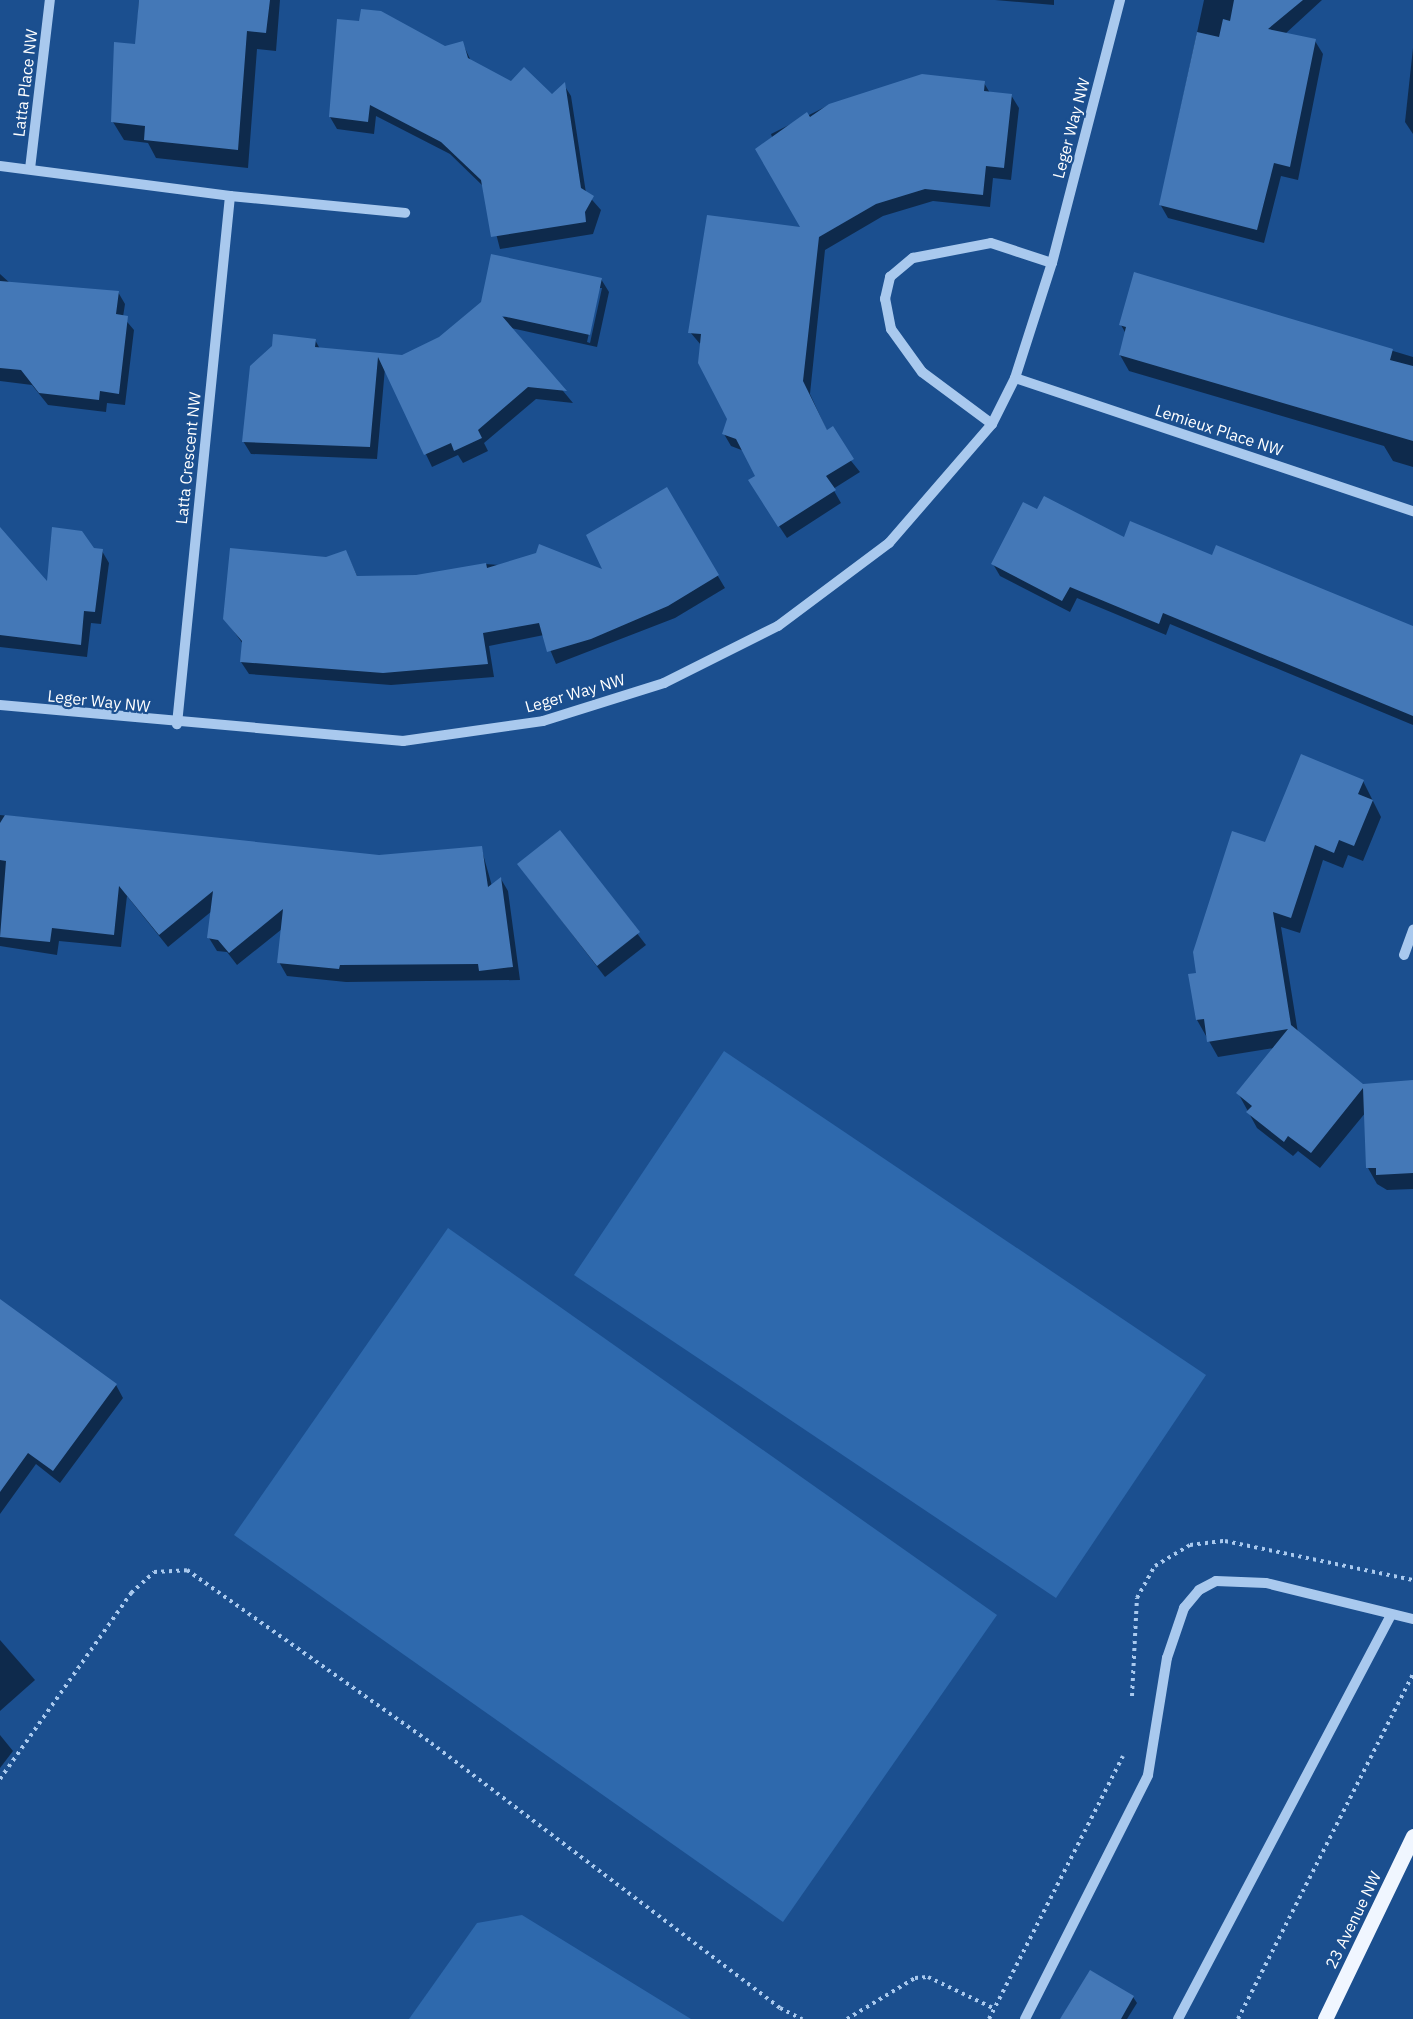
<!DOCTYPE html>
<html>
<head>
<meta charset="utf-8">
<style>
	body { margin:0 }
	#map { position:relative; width:1413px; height:2019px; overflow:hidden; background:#1b4f8f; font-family:"IBM Plex Sans",sans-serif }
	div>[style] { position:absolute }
	.green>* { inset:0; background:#2e69ad }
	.shadow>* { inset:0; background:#0007 }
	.building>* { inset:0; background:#4478b7 }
	.path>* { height:4px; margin-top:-2px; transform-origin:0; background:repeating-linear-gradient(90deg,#a9c9ee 0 3px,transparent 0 7.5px) }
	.minor>* { height:10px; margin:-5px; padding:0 5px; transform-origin:5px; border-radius:5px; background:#a9c9ee }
	.major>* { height:15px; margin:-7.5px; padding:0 7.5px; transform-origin:7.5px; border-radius:7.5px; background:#f0f6ff }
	span { translate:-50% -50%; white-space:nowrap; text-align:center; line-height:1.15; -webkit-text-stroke:4.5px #1b4f8f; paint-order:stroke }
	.street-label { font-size:16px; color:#fff }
</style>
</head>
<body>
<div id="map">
	<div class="green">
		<div style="clip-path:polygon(724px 1051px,1206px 1375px,1056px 1598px,574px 1275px)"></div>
		<div style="clip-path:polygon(448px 1228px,997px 1615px,783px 1922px,234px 1535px)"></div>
		<div style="clip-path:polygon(522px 1915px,691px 2019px,409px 2019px,477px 1923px)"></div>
	</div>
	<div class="shadow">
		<div style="clip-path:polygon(139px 0,280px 0,276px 51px,257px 49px,248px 168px,156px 158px,148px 143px,124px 140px,113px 122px,136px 46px)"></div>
		<div style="clip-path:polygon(995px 0,1054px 0,1054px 5px)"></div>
		<div style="clip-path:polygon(1204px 0,1322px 0,1285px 34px,1315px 41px,1323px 54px,1298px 180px,1281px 176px,1264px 243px,1168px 218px,1160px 204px)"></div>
		<div style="clip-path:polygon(462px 42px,471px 61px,511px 83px,552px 96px,564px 85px,571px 96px,586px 193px,601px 210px,593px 234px,500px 249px,484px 187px,450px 154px,376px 116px,374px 134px,337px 129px,330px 117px)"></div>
		<div style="clip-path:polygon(1413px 48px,1413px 134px,1405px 122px)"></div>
		<div style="clip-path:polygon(984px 83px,990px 93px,1011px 95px,1019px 108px,1011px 180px,993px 178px,990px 207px,933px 201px,883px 216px,825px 250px,810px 394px,827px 431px,860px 472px,833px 489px,841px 503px,787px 538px,757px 493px,757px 477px,744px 451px,731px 446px,724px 434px,729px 419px,701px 345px,690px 332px,803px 229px,771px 134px,829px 105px)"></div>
		<div style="clip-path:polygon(1135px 273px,1413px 357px,1413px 467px,1393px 461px,1384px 446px,1129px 371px,1120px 355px,1126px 334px,1121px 325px)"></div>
		<div style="clip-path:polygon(0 274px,11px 284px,118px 292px,125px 304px,123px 317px,134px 330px,125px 405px,107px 403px,106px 412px,48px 405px,32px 385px,0 381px)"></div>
		<div style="clip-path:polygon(evenodd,601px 279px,609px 292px,597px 347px,511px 328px,573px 403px,536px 399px,484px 443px,488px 451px,463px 463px,458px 455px,432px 467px,385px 368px,377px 459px,251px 454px,243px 441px,315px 340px,320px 349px,403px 356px,601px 279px,599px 288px,602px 288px,590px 343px,587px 342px,599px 288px)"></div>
		<div style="clip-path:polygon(666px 489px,725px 588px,675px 618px,556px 664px,544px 635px,489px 646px,494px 677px,391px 685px,249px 674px,241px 662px,243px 644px,225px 619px,346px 552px,358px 578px,416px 576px,485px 564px,605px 572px)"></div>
		<div style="clip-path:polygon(1038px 511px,1124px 539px,1213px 557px,1413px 627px,1413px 725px,1170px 624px,1166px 635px,1077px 598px,1070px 612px,1000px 576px,993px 564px)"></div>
		<div style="clip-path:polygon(0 529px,48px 584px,93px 549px,102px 551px,109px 563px,101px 624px,91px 623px,87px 657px,0 647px)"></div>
		<div style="clip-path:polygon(1363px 781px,1381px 817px,1363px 861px,1348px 855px,1343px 868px,1323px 860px,1300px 933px,1281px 927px,1298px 1033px,1363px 1085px,1413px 1082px,1413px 1189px,1387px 1190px,1377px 1184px,1368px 1168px,1366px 1112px,1320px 1168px,1298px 1151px,1293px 1156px,1257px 1128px,1238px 1093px,1274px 1048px,1218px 1057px,1197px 1020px,1198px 974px,1266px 844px)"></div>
		<div style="clip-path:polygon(0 815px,379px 856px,481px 847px,492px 886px,501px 879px,508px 891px,520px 980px,346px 982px,287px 976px,279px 962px,282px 929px,237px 965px,227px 952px,217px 951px,209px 938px,212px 911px,168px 947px,127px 896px,121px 947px,59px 941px,57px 955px,0 946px)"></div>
		<div style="clip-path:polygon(560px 833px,646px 945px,605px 977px,519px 865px)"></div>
		<div style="clip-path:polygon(0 1301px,116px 1385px,123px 1398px,60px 1483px,36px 1464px,0 1514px)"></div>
		<div style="clip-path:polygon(0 1640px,35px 1680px,0 1711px)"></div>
		<div style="clip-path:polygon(0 1735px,13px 1751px,0 1768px)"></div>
		<div style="clip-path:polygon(1090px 1972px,1133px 1997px,1137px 2003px,1127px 2019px,1062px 2019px)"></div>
	</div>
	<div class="building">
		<div style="clip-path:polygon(139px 0,270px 0,266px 33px,247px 31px,238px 150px,144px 140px,145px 126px,111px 122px,114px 42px,135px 44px)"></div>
		<div style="clip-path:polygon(1234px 0,1303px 0,1268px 29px,1316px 39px,1290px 167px,1274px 163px,1257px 230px,1159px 205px,1197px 32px,1219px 37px,1223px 19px,1230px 21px)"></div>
		<div style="clip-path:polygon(361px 9px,381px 11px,445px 46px,463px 41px,468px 58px,511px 81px,524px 67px,552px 94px,565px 82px,581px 188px,594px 196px,585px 212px,586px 222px,491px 237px,481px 180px,441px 142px,370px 105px,368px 122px,329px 117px,337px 19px,359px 21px)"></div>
		<div style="clip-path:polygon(922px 74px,985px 81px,984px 91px,1012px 94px,1004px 168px,986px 166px,983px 195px,925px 189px,876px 204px,819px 237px,803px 381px,827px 430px,833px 426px,854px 459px,826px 476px,836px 490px,778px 527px,748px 480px,755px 476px,736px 439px,722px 434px,727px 419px,698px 363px,701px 334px,688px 333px,707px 215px,800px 227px,755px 149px,807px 112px,810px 117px,829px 104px)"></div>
		<div style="clip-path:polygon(491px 254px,602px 278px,590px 335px,502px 316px,567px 391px,528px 387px,478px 430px,482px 438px,454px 451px,451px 443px,424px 455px,378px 357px,370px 447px,242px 442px,250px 366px,272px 346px,273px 334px,316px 339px,315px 347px,402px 355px,439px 337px,481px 302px)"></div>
		<div style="clip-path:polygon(1134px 272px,1393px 349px,1390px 360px,1413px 366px,1413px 441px,1119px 355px,1126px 327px,1119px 325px)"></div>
		<div style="clip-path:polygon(0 281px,119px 291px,116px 314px,128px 316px,119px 394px,100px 391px,99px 400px,39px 393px,21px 370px,0 368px)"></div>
		<div style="clip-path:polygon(667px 487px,719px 575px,668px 606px,591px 639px,547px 652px,539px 623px,483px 633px,488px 664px,383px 673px,240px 662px,242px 641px,223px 619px,230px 548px,326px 557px,346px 550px,357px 576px,416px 575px,486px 563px,487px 568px,536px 553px,539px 544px,602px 569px,586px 535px)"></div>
		<div style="clip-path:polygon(1044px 496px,1124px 537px,1130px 521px,1212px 555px,1216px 545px,1413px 626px,1413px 716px,1163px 613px,1159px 624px,1070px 587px,1062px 601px,991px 564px,1023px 502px,1037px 509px)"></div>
		<div style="clip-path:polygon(0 527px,47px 581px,52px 527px,82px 531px,94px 548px,103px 549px,95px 612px,84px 611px,81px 645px,0 635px)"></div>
		<div style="clip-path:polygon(1301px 754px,1364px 780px,1358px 794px,1373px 800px,1354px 846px,1339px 840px,1334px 853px,1315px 845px,1291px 918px,1273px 912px,1291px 1025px,1363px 1084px,1413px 1080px,1413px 1173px,1376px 1175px,1376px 1168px,1366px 1168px,1363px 1088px,1311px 1153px,1288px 1136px,1284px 1142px,1246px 1112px,1252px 1106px,1236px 1093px,1288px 1029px,1207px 1042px,1204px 1019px,1196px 1020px,1188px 974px,1196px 973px,1193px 952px,1232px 831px,1265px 842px)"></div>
		<div style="clip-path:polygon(5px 815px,379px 855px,482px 846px,488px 887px,501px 877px,513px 967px,479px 971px,478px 964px,340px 965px,339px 969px,277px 963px,283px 909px,229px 953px,218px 940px,207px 938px,213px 891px,159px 935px,119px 886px,114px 935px,52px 928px,50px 942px,0 937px,6px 861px,0 860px,0 823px)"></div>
		<div style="clip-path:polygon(560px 830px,640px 932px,597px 966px,517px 864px)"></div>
		<div style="clip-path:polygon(0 1299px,117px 1384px,53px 1471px,28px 1453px,0 1492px)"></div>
		<div style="clip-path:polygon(1090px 1970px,1134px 1996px,1121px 2019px,1060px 2019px)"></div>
	</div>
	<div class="path">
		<div style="left:1132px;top:1696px;width:98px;rotate:-87.1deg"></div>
		<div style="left:1137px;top:1598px;width:37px;rotate:-61deg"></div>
		<div style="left:1155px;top:1566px;width:41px;rotate:-31deg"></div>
		<div style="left:1190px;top:1545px;width:35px;rotate:-7deg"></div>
		<div style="left:1225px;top:1541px;width:192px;rotate:11.7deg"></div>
		<div style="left:0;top:1779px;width:228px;rotate:-54.8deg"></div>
		<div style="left:131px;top:1593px;width:31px;rotate:-42deg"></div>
		<div style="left:154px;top:1572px;width:33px;rotate:-3deg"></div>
		<div style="left:187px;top:1570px;width:299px;rotate:35.3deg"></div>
		<div style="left:431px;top:1743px;width:438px;rotate:37.2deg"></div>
		<div style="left:780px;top:2008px;width:25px;rotate:27deg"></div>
		<div style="left:847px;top:2019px;width:79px;rotate:-31.1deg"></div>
		<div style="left:915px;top:1978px;width:13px;rotate:-4deg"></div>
		<div style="left:928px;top:1977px;width:74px;rotate:25.5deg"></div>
		<div style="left:989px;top:2019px;width:295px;rotate:-63deg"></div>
		<div style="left:1238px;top:2019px;width:387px;rotate:-63.1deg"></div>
	</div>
	<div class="minor">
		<div style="left:0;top:166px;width:232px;rotate:7.4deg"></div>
		<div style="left:230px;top:196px;width:531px;rotate:95.73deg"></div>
		<div style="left:30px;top:169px;width:170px;rotate:-83.3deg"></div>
		<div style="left:230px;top:196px;width:176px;rotate:5.5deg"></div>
		<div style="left:1015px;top:378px;width:420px;rotate:18.5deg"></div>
		<div style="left:992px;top:424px;width:87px;rotate:-143.4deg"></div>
		<div style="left:922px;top:372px;width:53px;rotate:-125.8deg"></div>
		<div style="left:891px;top:329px;width:31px;rotate:-101deg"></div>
		<div style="left:885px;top:299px;width:23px;rotate:-77deg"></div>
		<div style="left:890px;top:277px;width:30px;rotate:-40deg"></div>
		<div style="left:913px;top:258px;width:79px;rotate:-10.9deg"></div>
		<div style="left:991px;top:243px;width:64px;rotate:18.2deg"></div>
		<div style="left:0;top:705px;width:405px;rotate:5.1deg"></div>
		<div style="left:403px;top:741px;width:141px;rotate:-8.1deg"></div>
		<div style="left:543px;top:721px;width:127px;rotate:-17.4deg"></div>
		<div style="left:664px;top:683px;width:127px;rotate:-26.6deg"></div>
		<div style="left:778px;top:626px;width:139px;rotate:-36.8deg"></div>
		<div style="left:889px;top:543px;width:157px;rotate:-49.1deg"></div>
		<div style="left:992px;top:424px;width:51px;rotate:-63.4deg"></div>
		<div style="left:1015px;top:378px;width:121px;rotate:-72.2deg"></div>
		<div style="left:1052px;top:263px;width:272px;rotate:-75.5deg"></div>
		<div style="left:1404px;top:955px;width:27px;rotate:-70deg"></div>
		<div style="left:1025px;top:2019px;width:273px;rotate:-63.2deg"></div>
		<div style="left:1148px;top:1775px;width:119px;rotate:-80.8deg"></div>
		<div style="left:1167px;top:1658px;width:53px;rotate:-71.2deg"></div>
		<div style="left:1184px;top:1608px;width:23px;rotate:-50deg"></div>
		<div style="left:1199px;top:1590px;width:19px;rotate:-28deg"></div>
		<div style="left:1216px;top:1581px;width:50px;rotate:2.3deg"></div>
		<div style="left:1266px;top:1583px;width:151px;rotate:13.8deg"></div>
		<div style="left:1178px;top:2019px;width:457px;rotate:-62.2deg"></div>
	</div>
	<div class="major">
		<div style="left:1325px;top:2019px;width:203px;rotate:-64.3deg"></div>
	</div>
	<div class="street-label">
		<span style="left:25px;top:83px;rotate:-83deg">Latta Place NW</span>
		<span style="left:1071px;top:128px;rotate:-75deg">Leger Way NW</span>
		<span style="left:1219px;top:430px;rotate:18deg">Lemieux Place NW</span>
		<span style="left:188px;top:458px;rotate:-84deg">Latta Crescent NW</span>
		<span style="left:575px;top:693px;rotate:-16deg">Leger Way NW</span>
		<span style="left:99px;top:701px;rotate:6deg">Leger Way NW</span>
		<span style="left:1353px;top:1920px;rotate:-64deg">23 Avenue NW</span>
	</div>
</div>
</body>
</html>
